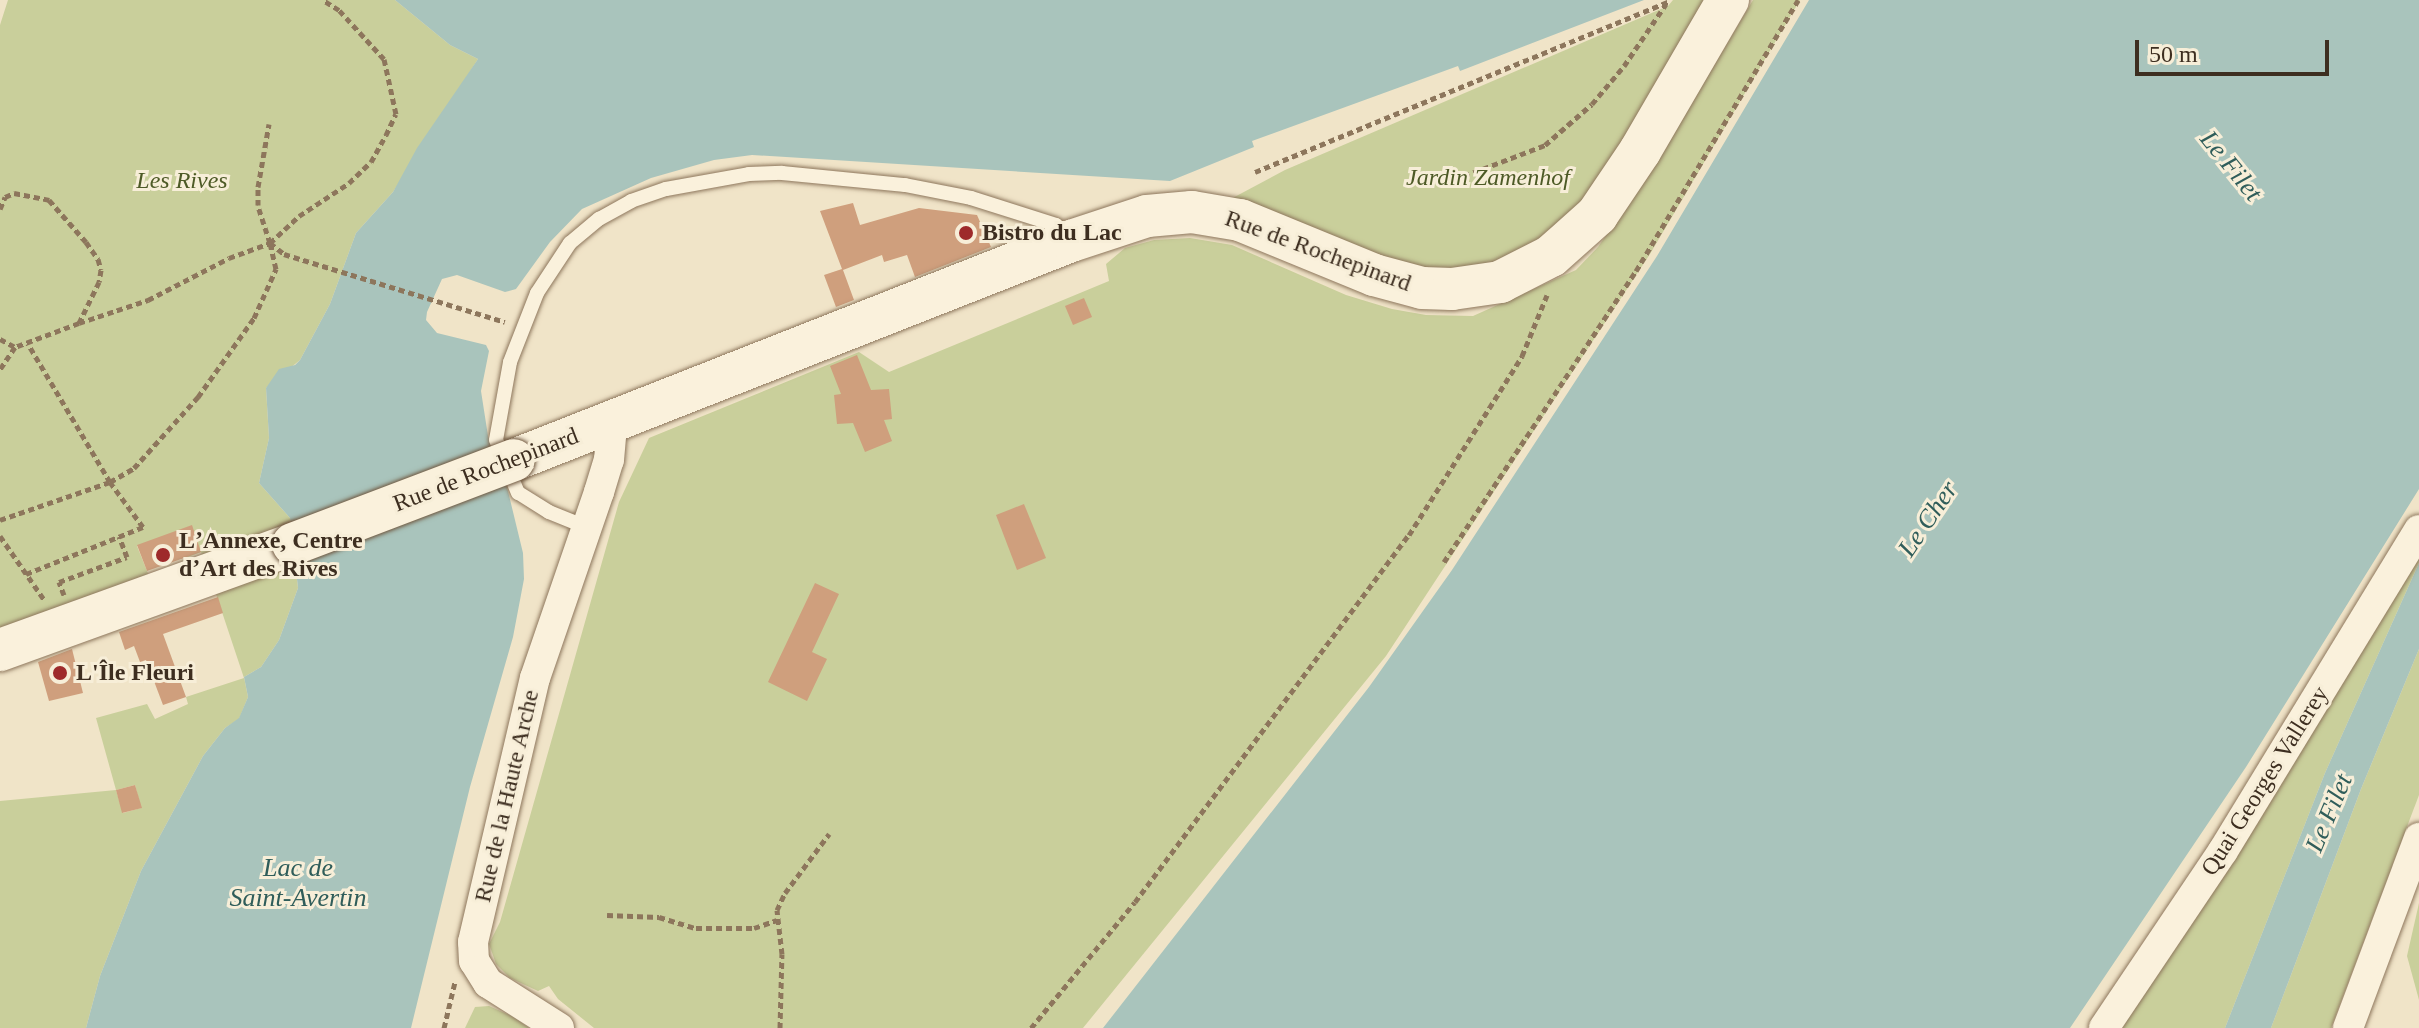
<!DOCTYPE html>
<html>
<head>
<meta charset="utf-8">
<style>
	body { margin:0 }
	#map { position:relative; width:2419px; height:1028px; overflow:hidden; background:#f0e4c8; font-family:"Times New Roman",serif }
	div>[style] { position:absolute }
	.green>* { inset:0; background:#c9cf9b }
	.water>* { inset:0; background:#a9c4bc }
	.building>* { inset:0; background:#cf9f7d }
	.path>* { height:5px; margin-top:-2.5px; transform-origin:0; background:repeating-linear-gradient(90deg,#8d765c 0 6px,transparent 0 10px) }
	.roads { filter:drop-shadow(0 0 2px #8d765c) drop-shadow(0 0 2px #8d765c) }
	.lane>* { height:14px; margin:-7px; padding:0 7px; transform-origin:7px; border-radius:7px; background:#faf1dc }
	.street>* { height:30px; margin:-15px; padding:0 15px; transform-origin:15px; border-radius:15px; background:#faf1dc }
	.secondary>* { height:42px; margin:-21px; padding:0 21px; transform-origin:21px; border-radius:21px; background:#faf1dc }
	.bridges { filter:drop-shadow(0 0 2px #6f573f) drop-shadow(0 0 2px #6f573f) }
	.secondary-bridge>* { height:42px; margin:-21px; padding:0 21px; transform-origin:21px; border-radius:21px; background:#faf1dc }
	.dots>* { width:22px; height:22px; translate:-50% -50%; box-sizing:border-box; border:4px solid #f7eed8; border-radius:50% }
	span { translate:-50% -50%; white-space:nowrap; text-align:center; line-height:1.15; -webkit-text-stroke:6px #f7eed8; paint-order:stroke }
	.park-label { font-size:24px; color:#4d5a26; font-style:italic }
	.poi-label { font-size:24px; color:#3d2e20; font-weight:700 }
	.left { translate:0 -50%; text-align:left }
	.street-label { font-size:24px; color:#3d2e20 }
	.water-label { font-size:26px; color:#2f5d5a; font-style:italic }
	.scale { position:absolute; left:2135px; top:40px; width:194px; height:36px; box-sizing:border-box; border:4px solid #3d2e20; border-top:0; padding-left:10px; font-size:24px; line-height:28px; white-space:nowrap; color:#3d2e20; -webkit-text-stroke:6px #f7eed8; paint-order:stroke }
</style>
</head>
<body>
<div id="map">
	<div class="green">
		<div style="clip-path:polygon(8px 0,395px 0,450px 45px,478px 59px,393px 192px,356px 233px,330px 304px,300px 360px,266px 388px,269px 438px,259px 483px,290px 518px,292px 526px,204px 561px,201px 552px,186px 558px,183px 548px,198px 543px,191px 526px,137px 546px,151px 581px,0 635px,0 25px)"></div>
		<div style="clip-path:polygon(1673px 0,1712px 0,1595px 193px,1522px 259px,1429px 274px,1227px 201px,1285px 170px,1668px 6px)"></div>
		<div style="clip-path:polygon(1753px 0,1800px 0,1650px 254px,1386px 656px,1083px 1028px,594px 1028px,558px 999px,549px 986px,538px 991px,510px 978px,496px 964px,489px 944px,500px 922px,619px 502px,649px 438px,859px 352px,889px 372px,1109px 281px,1106px 264px,1125px 248px,1154px 240px,1190px 238px,1232px 245px,1346px 295px,1392px 309px,1426px 315px,1473px 316px,1576px 270px,1598px 247px,1653px 168px)"></div>
		<div style="clip-path:polygon(2419px 548px,2419px 563px,2325px 773px,2225px 1028px,2117px 1028px)"></div>
		<div style="clip-path:polygon(evenodd,295px 564px,298px 588px,279px 640px,261px 667px,244px 677px,248px 697px,239px 719px,225px 728px,203px 756px,141px 871px,100px 976px,86px 1028px,0 1028px,0 801px,116px 790px,96px 718px,147px 704px,155px 719px,188px 704px,186px 697px,244px 678px,216px 594px,295px 564px,135px 785px,141px 808px,123px 813px,116px 790px,135px 785px)"></div>
		<div style="clip-path:polygon(2419px 649px,2419px 795px,2331px 1028px,2271px 1028px,2361px 789px)"></div>
		<div style="clip-path:polygon(2419px 903px,2419px 1000px,2407px 956px)"></div>
		<div style="clip-path:polygon(489px 1006px,512px 1016px,529px 1028px,465px 1028px,475px 1007px)"></div>
	</div>
	<div class="water">
		<div style="clip-path:polygon(395px 0,1644px 0,1460px 71px,1458px 66px,1252px 141px,1254px 147px,1170px 181px,752px 155px,714px 160px,651px 178px,582px 209px,550px 242px,516px 289px,505px 292px,457px 275px,442px 279px,427px 312px,426px 320px,437px 333px,486px 345px,489px 351px,481px 391px,488px 436px,506px 483px,523px 553px,524px 579px,513px 637px,470px 787px,411px 1028px,86px 1028px,100px 976px,141px 871px,203px 756px,225px 728px,239px 718px,248px 697px,244px 677px,261px 667px,279px 640px,298px 588px,290px 518px,259px 483px,269px 438px,266px 388px,279px 369px,295px 365px,300px 360px,330px 304px,356px 233px,393px 192px,417px 148px,478px 59px,450px 45px)"></div>
		<div style="clip-path:polygon(1809px 0,2419px 0,2419px 489px,2246px 767px,2070px 1028px,1103px 1028px,1369px 687px,1452px 570px,1657px 256px)"></div>
		<div style="clip-path:polygon(2419px 563px,2419px 649px,2361px 789px,2271px 1028px,2225px 1028px,2325px 773px)"></div>
	</div>
	<div class="building">
		<div style="clip-path:polygon(853px 203px,860px 225px,919px 208px,977px 215px,991px 247px,915px 277px,907px 255px,884px 262px,882px 255px,843px 270px,854px 300px,836px 307px,824px 275px,842px 269px,820px 211px)"></div>
		<div style="clip-path:polygon(1084px 298px,1092px 317px,1073px 325px,1065px 306px)"></div>
		<div style="clip-path:polygon(857px 355px,871px 390px,889px 389px,892px 419px,884px 420px,892px 441px,865px 452px,853px 423px,837px 424px,834px 395px,841px 394px,830px 366px)"></div>
		<div style="clip-path:polygon(1024px 504px,1046px 558px,1017px 570px,996px 515px)"></div>
		<div style="clip-path:polygon(192px 525px,201px 552px,147px 571px,137px 545px)"></div>
		<div style="clip-path:polygon(815px 583px,839px 594px,812px 652px,827px 659px,807px 701px,768px 682px)"></div>
		<div style="clip-path:polygon(218px 597px,223px 613px,163px 634px,186px 697px,163px 705px,146px 660px,140px 662px,134px 646px,125px 650px,119px 632px)"></div>
		<div style="clip-path:polygon(72px 649px,83px 693px,49px 701px,38px 662px)"></div>
		<div style="clip-path:polygon(135px 785px,142px 808px,122px 813px,116px 790px)"></div>
	</div>
	<div class="path">
		<div style="left:1255px;top:172px;width:447px;rotate:-22.4deg"></div>
		<div style="left:1464px;top:176px;width:87px;rotate:-20.9deg"></div>
		<div style="left:1545px;top:145px;width:62px;rotate:-41.1deg"></div>
		<div style="left:1592px;top:104px;width:50px;rotate:-49.9deg"></div>
		<div style="left:1624px;top:66px;width:75px;rotate:-55.9deg"></div>
		<div style="left:0;top:209px;width:13px;rotate:-67deg"></div>
		<div style="left:5px;top:197px;width:10px;rotate:-24deg"></div>
		<div style="left:14px;top:193px;width:36px;rotate:11deg"></div>
		<div style="left:49px;top:200px;width:56px;rotate:48.6deg"></div>
		<div style="left:86px;top:242px;width:21px;rotate:55deg"></div>
		<div style="left:98px;top:259px;width:11px;rotate:75deg"></div>
		<div style="left:101px;top:270px;width:12px;rotate:99deg"></div>
		<div style="left:99px;top:282px;width:46px;rotate:116deg"></div>
		<div style="left:79px;top:323px;width:68px;rotate:159.4deg"></div>
		<div style="left:15px;top:347px;width:27px;rotate:124deg"></div>
		<div style="left:270px;top:243px;width:18px;rotate:38deg"></div>
		<div style="left:284px;top:254px;width:231px;rotate:17.1deg"></div>
		<div style="left:79px;top:323px;width:73px;rotate:-18.4deg"></div>
		<div style="left:148px;top:300px;width:91px;rotate:-27.4deg"></div>
		<div style="left:229px;top:258px;width:44px;rotate:-20.1deg"></div>
		<div style="left:270px;top:243px;width:40px;rotate:-108deg"></div>
		<div style="left:258px;top:205px;width:18px;rotate:-90deg"></div>
		<div style="left:258px;top:187px;width:64px;rotate:-80.1deg"></div>
		<div style="left:0;top:339px;width:17px;rotate:28deg"></div>
		<div style="left:0;top:520px;width:116px;rotate:-19.1deg"></div>
		<div style="left:110px;top:482px;width:161px;rotate:-120.7deg"></div>
		<div style="left:0;top:536px;width:79px;rotate:55.3deg"></div>
		<div style="left:1444px;top:562px;width:349px;rotate:-56.6deg"></div>
		<div style="left:1636px;top:271px;width:316px;rotate:-59.1deg"></div>
		<div style="left:26px;top:574px;width:126px;rotate:-21.9deg"></div>
		<div style="left:143px;top:527px;width:56px;rotate:-126.3deg"></div>
		<div style="left:110px;top:482px;width:28px;rotate:-30deg"></div>
		<div style="left:134px;top:468px;width:96px;rotate:-48deg"></div>
		<div style="left:198px;top:397px;width:97px;rotate:-54.7deg"></div>
		<div style="left:254px;top:318px;width:54px;rotate:-65.8deg"></div>
		<div style="left:276px;top:269px;width:27px;rotate:-103deg"></div>
		<div style="left:270px;top:243px;width:40px;rotate:-43deg"></div>
		<div style="left:299px;top:216px;width:60px;rotate:-33.4deg"></div>
		<div style="left:349px;top:183px;width:30px;rotate:-44deg"></div>
		<div style="left:371px;top:162px;width:31px;rotate:-61deg"></div>
		<div style="left:386px;top:135px;width:23px;rotate:-65deg"></div>
		<div style="left:396px;top:114px;width:56px;rotate:-102.3deg"></div>
		<div style="left:384px;top:59px;width:67px;rotate:-132.6deg"></div>
		<div style="left:339px;top:10px;width:19px;rotate:-148deg"></div>
		<div style="left:64px;top:595px;width:14px;rotate:-111deg"></div>
		<div style="left:59px;top:582px;width:72px;rotate:-20.2deg"></div>
		<div style="left:127px;top:557px;width:22px;rotate:-111deg"></div>
		<div style="left:607px;top:915px;width:52px;rotate:2.2deg"></div>
		<div style="left:659px;top:917px;width:39px;rotate:17deg"></div>
		<div style="left:696px;top:928px;width:58px"></div>
		<div style="left:754px;top:928px;width:24px;rotate:-19deg"></div>
		<div style="left:444px;top:1028px;width:47px;rotate:-76.6deg"></div>
		<div style="left:780px;top:1028px;width:74px;rotate:-88.5deg"></div>
		<div style="left:782px;top:954px;width:44px;rotate:-96.5deg"></div>
		<div style="left:777px;top:910px;width:19px;rotate:-65deg"></div>
		<div style="left:785px;top:893px;width:74px;rotate:-53.3deg"></div>
		<div style="left:1031px;top:1028px;width:163px;rotate:-50.5deg"></div>
		<div style="left:1135px;top:902px;width:458px;rotate:-53.3deg"></div>
		<div style="left:1409px;top:535px;width:212px;rotate:-57.7deg"></div>
		<div style="left:1522px;top:356px;width:66px;rotate:-67.7deg"></div>
	</div>
	<div class="roads">
		<div class="lane">
			<div style="left:586px;top:527px;width:40px;rotate:-158deg"></div>
			<div style="left:549px;top:512px;width:36px;rotate:-148deg"></div>
			<div style="left:518px;top:493px;width:57px;rotate:-112.5deg"></div>
			<div style="left:496px;top:440px;width:79px;rotate:-79.8deg"></div>
			<div style="left:510px;top:362px;width:74px;rotate:-68.6deg"></div>
			<div style="left:537px;top:293px;width:60px;rotate:-56.6deg"></div>
			<div style="left:570px;top:243px;width:38px;rotate:-40deg"></div>
			<div style="left:599px;top:219px;width:37px;rotate:-29deg"></div>
			<div style="left:631px;top:201px;width:37px;rotate:-19deg"></div>
			<div style="left:666px;top:189px;width:84px;rotate:-10.2deg"></div>
			<div style="left:749px;top:174px;width:33px;rotate:-2deg"></div>
			<div style="left:782px;top:173px;width:124px;rotate:5.6deg"></div>
			<div style="left:905px;top:185px;width:67px;rotate:11.1deg"></div>
			<div style="left:971px;top:198px;width:89px;rotate:17.6deg"></div>
			<div style="left:1056px;top:225px;width:18px;rotate:45deg"></div>
		</div>
		<div class="street">
			<div style="left:559px;top:1028px;width:84px;rotate:-147.6deg"></div>
			<div style="left:488px;top:983px;width:26px;rotate:-122deg"></div>
			<div style="left:474px;top:961px;width:19px;rotate:-93deg"></div>
			<div style="left:473px;top:942px;width:271px;rotate:-76.8deg"></div>
			<div style="left:535px;top:678px;width:197px;rotate:-71deg"></div>
			<div style="left:599px;top:492px;width:34px;rotate:-73deg"></div>
			<div style="left:609px;top:460px;width:38px;rotate:-85deg"></div>
			<div style="left:2104px;top:1028px;width:213px;rotate:-56.1deg"></div>
			<div style="left:2223px;top:851px;width:376px;rotate:-58.6deg"></div>
			<div style="left:2348px;top:1028px;width:203px;rotate:-69.5deg"></div>
		</div>
		<div class="secondary">
			<div style="left:514px;top:460px;width:599px;rotate:-21.46deg"></div>
			<div style="left:1071px;top:241px;width:80px;rotate:-18.2deg"></div>
			<div style="left:1147px;top:216px;width:45px;rotate:-5.1deg"></div>
			<div style="left:1192px;top:212px;width:49px;rotate:9.5deg"></div>
			<div style="left:1240px;top:220px;width:145px;rotate:22.3deg"></div>
			<div style="left:1374px;top:275px;width:50px;rotate:15.2deg"></div>
			<div style="left:1422px;top:288px;width:30px;rotate:2deg"></div>
			<div style="left:1452px;top:289px;width:49px;rotate:-8.3deg"></div>
			<div style="left:1500px;top:282px;width:57px;rotate:-27deg"></div>
			<div style="left:1551px;top:256px;width:62px;rotate:-41.7deg"></div>
			<div style="left:1597px;top:215px;width:77px;rotate:-56.1deg"></div>
			<div style="left:1640px;top:151px;width:175px;rotate:-59.8deg"></div>
			<div style="left:0;top:650px;width:312px;rotate:-19.9deg"></div>
		</div>
	</div>
	<div class="bridges">
		<div class="secondary-bridge">
			<div style="left:293px;top:544px;width:236px;rotate:-20.8deg"></div>
		</div>
	</div>
	<div class="dots">
		<div style="left:966px;top:233px;background:#9e2a2b"></div>
		<div style="left:163px;top:555px;background:#9e2a2b"></div>
		<div style="left:60px;top:673px;background:#9e2a2b"></div>
	</div>
	<div class="park-label">
		<span style="left:1488px;top:178px">Jardin Zamenhof</span>
		<span style="left:182px;top:181px">Les Rives</span>
	</div>
	<div class="poi-label">
		<span class="left" style="left:982px;top:233px">Bistro du Lac</span>
		<span class="left" style="left:179px;top:555px">LʼAnnexe, Centre<br>dʼArt des Rives</span>
		<span class="left" style="left:76px;top:673px">L'Île Fleuri</span>
	</div>
	<div class="street-label">
		<span style="left:1318px;top:251px;rotate:20deg">Rue de Rochepinard</span>
		<span style="left:486px;top:470px;rotate:-21deg">Rue de Rochepinard</span>
		<span style="left:2265px;top:781px;rotate:-58deg">Quai Georges Vallerey</span>
		<span style="left:507px;top:796px;rotate:-77deg">Rue de la Haute Arche</span>
	</div>
	<div class="water-label">
		<span style="left:2231px;top:166px;rotate:51deg">Le Filet</span>
		<span style="left:1928px;top:519px;rotate:-56deg">Le Cher</span>
		<span style="left:2329px;top:813px;rotate:-67deg">Le Filet</span>
		<span style="left:298px;top:883px">Lac de<br>Saint-Avertin</span>
	</div>
	<div class="scale">50 m</div>
</div>
</body>
</html>
